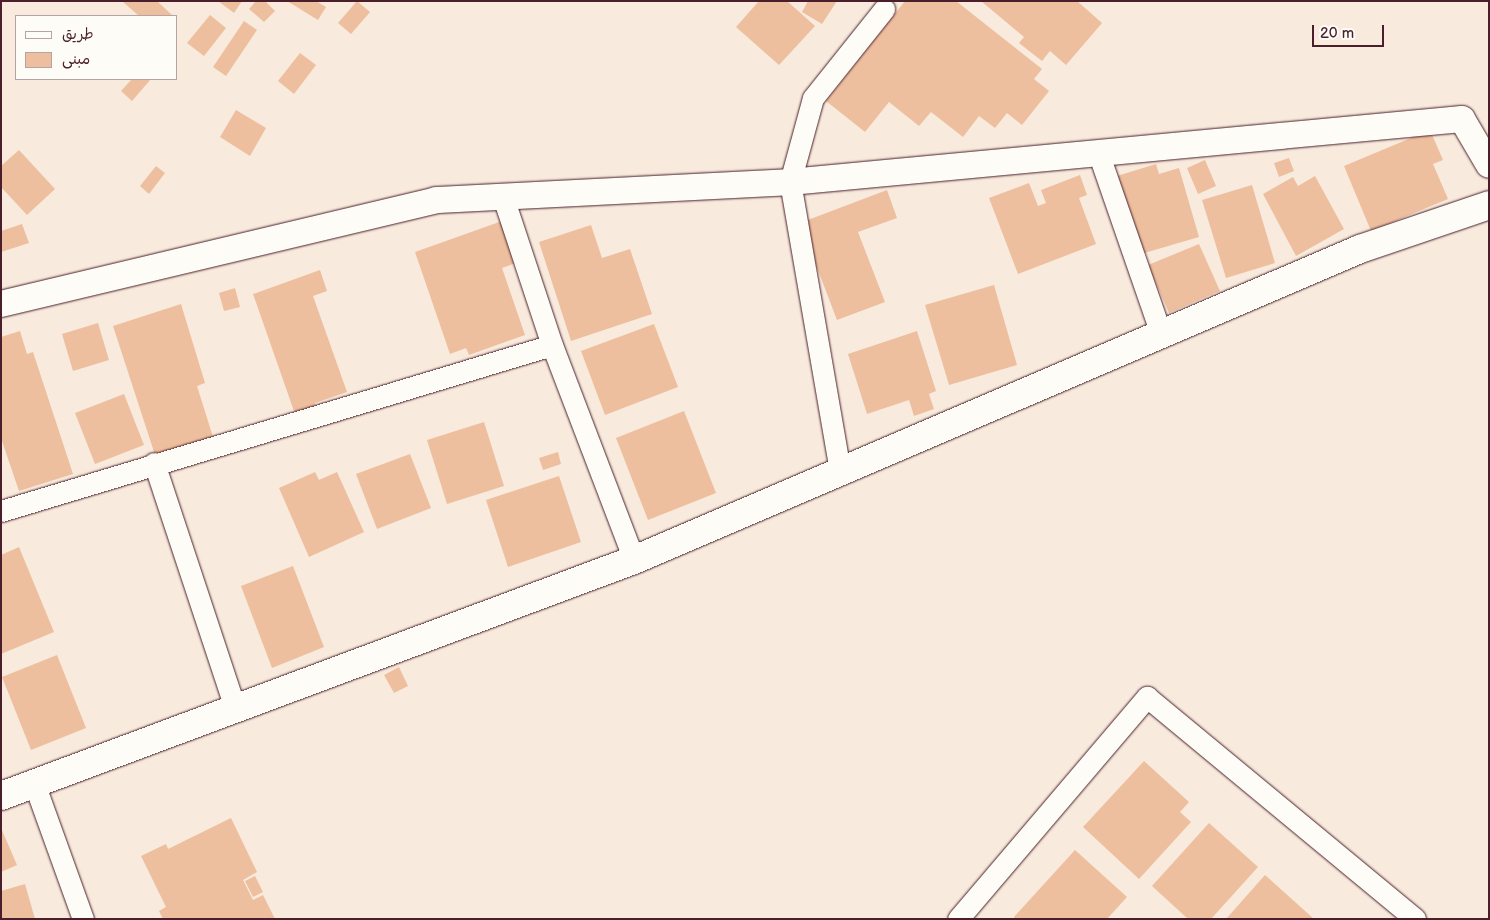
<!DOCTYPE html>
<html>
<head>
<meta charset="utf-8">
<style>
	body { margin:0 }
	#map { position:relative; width:1490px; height:920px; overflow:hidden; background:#f8eadc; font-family:"Balsamiq Sans","Playpen Sans Arabic",sans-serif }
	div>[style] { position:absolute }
	.building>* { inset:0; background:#eebf9e }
	.roads { filter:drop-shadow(0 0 1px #4a1f2b) drop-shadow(0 0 1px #4a1f2b) }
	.minor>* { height:21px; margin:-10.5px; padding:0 10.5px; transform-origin:10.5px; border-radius:10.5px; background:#fdfcf7 }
	.tertiary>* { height:26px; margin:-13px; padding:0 13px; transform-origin:13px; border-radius:13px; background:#fdfcf7 }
	.secondary>* { height:28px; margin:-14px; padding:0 14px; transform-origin:14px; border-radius:14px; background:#fdfcf7 }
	span { translate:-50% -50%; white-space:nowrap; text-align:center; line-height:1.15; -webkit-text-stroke:4px #fdfcf7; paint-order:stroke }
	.frame { position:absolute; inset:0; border:2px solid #4a1f2b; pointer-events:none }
	.legend { position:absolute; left:15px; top:15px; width:162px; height:65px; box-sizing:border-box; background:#fdfcf7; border:1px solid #b5a4a5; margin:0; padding:6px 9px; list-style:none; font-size:15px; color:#4a1f2b }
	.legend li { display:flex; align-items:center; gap:10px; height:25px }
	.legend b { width:25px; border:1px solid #b5a4a5 }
	.scale { position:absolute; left:1312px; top:25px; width:72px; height:22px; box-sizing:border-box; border:2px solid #4a1f2b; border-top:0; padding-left:6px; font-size:15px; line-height:18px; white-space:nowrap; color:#4a1f2b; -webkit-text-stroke:4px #fdfcf7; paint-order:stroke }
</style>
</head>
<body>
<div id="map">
	<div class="building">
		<div style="clip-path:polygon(122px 1px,157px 1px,173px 16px,139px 16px)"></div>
		<div style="clip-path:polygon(218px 1px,242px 1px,234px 13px)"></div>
		<div style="clip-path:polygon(256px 1px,265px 1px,275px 11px,264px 22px,249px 9px)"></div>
		<div style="clip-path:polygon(287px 1px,316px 1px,326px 7px,318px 20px)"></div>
		<div style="clip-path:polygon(357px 1px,370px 12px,351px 34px,338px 23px)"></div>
		<div style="clip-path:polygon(759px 1px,787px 1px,815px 26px,779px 65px,736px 27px)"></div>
		<div style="clip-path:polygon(808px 1px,837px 1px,822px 24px,802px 12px)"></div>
		<div style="clip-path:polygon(905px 1px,956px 1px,1042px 69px,1034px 79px,1049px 91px,1022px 125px,1007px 113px,995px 128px,979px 116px,963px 137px,931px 112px,919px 126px,889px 102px,865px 132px,826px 101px)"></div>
		<div style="clip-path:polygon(981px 1px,1077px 1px,1102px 23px,1066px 65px,1050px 51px,1042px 61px,1019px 43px,1024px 37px)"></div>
		<div style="clip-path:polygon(210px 15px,226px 28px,204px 56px,187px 43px)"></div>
		<div style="clip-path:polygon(244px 21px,257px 30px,226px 76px,213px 67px)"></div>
		<div style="clip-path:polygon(300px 53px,316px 65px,294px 94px,278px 81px)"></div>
		<div style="clip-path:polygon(132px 79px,151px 79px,132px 101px,121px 91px)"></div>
		<div style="clip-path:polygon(236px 110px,266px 128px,250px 156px,220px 137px)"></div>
		<div style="clip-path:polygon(1430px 130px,1443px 160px,1433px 164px,1448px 199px,1371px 231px,1344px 166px)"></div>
		<div style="clip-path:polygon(19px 150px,55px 189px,27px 215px,1px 187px,1px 166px)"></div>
		<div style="clip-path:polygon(1289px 158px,1294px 171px,1279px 177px,1274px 163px)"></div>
		<div style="clip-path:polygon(1205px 160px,1216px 186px,1198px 194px,1187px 168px)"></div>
		<div style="clip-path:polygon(1156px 164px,1159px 174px,1179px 168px,1199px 237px,1141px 254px,1117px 176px)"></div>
		<div style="clip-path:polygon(156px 166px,165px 173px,149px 194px,140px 186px)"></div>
		<div style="clip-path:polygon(1080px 175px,1087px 195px,1079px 198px,1096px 244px,1018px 274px,989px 198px,1029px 183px,1038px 206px,1046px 203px,1041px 190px)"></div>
		<div style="clip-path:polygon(1315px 176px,1344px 229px,1296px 256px,1263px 194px,1293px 177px,1298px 186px)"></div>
		<div style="clip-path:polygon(1252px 185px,1275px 263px,1226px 278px,1202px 200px)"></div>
		<div style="clip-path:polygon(887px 190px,897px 218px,858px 232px,885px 302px,837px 320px,800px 223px)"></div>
		<div style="clip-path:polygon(502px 221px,516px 263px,502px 268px,525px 335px,469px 355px,466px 348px,450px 354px,415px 252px)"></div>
		<div style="clip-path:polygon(22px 224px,29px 243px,1px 252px,1px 231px)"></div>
		<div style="clip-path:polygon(591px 225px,602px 258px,630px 249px,652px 314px,571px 341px,539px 242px)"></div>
		<div style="clip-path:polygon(1199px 244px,1220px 291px,1169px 313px,1148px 265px)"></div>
		<div style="clip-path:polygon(320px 270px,327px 291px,313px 296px,347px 392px,315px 403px,316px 406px,295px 414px,253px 294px)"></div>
		<div style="clip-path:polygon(994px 285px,1017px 365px,949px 385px,925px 305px)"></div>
		<div style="clip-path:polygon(235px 288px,240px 307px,224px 311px,219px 293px)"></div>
		<div style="clip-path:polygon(181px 304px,205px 383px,197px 386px,213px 437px,155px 455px,113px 326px)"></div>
		<div style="clip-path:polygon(98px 323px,109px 360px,73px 371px,62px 334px)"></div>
		<div style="clip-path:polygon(654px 324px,678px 387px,605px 415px,581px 351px)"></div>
		<div style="clip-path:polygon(20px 331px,27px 354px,33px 352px,73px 474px,19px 491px,1px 438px,1px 337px)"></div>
		<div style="clip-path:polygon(917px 331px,936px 391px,929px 394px,934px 409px,914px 416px,909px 400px,867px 414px,848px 354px)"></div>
		<div style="clip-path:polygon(124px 394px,144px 445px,95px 464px,75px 413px)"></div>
		<div style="clip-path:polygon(684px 411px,716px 493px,648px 520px,616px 438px)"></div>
		<div style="clip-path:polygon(484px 422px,504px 486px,447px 504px,427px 440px)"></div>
		<div style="clip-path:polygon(558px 452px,561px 464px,543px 470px,539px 458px)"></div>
		<div style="clip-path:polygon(410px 454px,431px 508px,377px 529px,356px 474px)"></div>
		<div style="clip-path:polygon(315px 472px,319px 480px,337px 472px,364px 532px,309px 557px,279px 488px)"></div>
		<div style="clip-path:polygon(559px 476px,581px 542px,508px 567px,486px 500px)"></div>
		<div style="clip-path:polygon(19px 547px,54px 632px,1px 654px,1px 555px)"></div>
		<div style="clip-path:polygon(293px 566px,324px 647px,272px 668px,241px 586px)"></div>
		<div style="clip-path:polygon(57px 655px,86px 728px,31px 750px,2px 677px)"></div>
		<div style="clip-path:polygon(399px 667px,408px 686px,394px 693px,384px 675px)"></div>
		<div style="clip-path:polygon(1144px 761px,1189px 802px,1180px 812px,1191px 822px,1139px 879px,1083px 827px)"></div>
		<div style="clip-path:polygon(231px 818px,257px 872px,243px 880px,253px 900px,263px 895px,275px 919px,163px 919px,159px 911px,166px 907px,141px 856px,166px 844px,168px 849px)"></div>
		<div style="clip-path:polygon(1209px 823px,1258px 867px,1211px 919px,1188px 919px,1152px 886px)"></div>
		<div style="clip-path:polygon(1px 828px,17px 865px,1px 872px)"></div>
		<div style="clip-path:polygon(1075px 850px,1127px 897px,1107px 919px,1015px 919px,1014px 917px)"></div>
		<div style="clip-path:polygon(1265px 875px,1314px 919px,1226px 919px)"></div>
		<div style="clip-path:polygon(255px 876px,263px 892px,253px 897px,245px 881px)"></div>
		<div style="clip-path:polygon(25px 884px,35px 919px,1px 919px,1px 891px)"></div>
	</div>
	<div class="roads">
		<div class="minor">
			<div style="left:1098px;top:152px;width:193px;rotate:70.9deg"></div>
			<div style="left:503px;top:197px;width:156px;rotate:71.7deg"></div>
			<div style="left:552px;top:345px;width:230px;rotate:69.1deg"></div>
			<div style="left:154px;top:463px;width:258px;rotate:71.7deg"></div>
			<div style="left:840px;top:471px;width:293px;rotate:-99.8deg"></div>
			<div style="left:790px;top:182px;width:87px;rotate:-74.7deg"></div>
			<div style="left:813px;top:98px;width:114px;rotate:-51.4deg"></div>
			<div style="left:1px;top:511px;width:575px;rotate:-16.77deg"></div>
			<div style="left:34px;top:783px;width:145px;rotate:70.2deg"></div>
			<div style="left:958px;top:919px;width:292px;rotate:-49.6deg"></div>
			<div style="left:1147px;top:697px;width:348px;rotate:39.6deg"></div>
		</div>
		<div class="tertiary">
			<div style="left:1px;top:304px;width:447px;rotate:-13.4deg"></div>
			<div style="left:436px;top:200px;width:354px;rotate:-2.9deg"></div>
			<div style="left:790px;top:182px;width:675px;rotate:-5.36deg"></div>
			<div style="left:1462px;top:119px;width:53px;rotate:59.6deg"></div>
		</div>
		<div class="secondary">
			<div style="left:1px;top:796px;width:676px;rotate:-20.45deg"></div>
			<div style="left:634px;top:560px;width:790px;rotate:-23.19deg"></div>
			<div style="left:1360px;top:249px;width:136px;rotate:-18.8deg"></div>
		</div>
	</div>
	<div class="frame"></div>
	<ul class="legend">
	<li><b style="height:6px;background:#fdfcf7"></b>طريق</li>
	<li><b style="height:14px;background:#eebf9e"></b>مبنى</li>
	</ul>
	<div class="scale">20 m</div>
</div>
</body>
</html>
